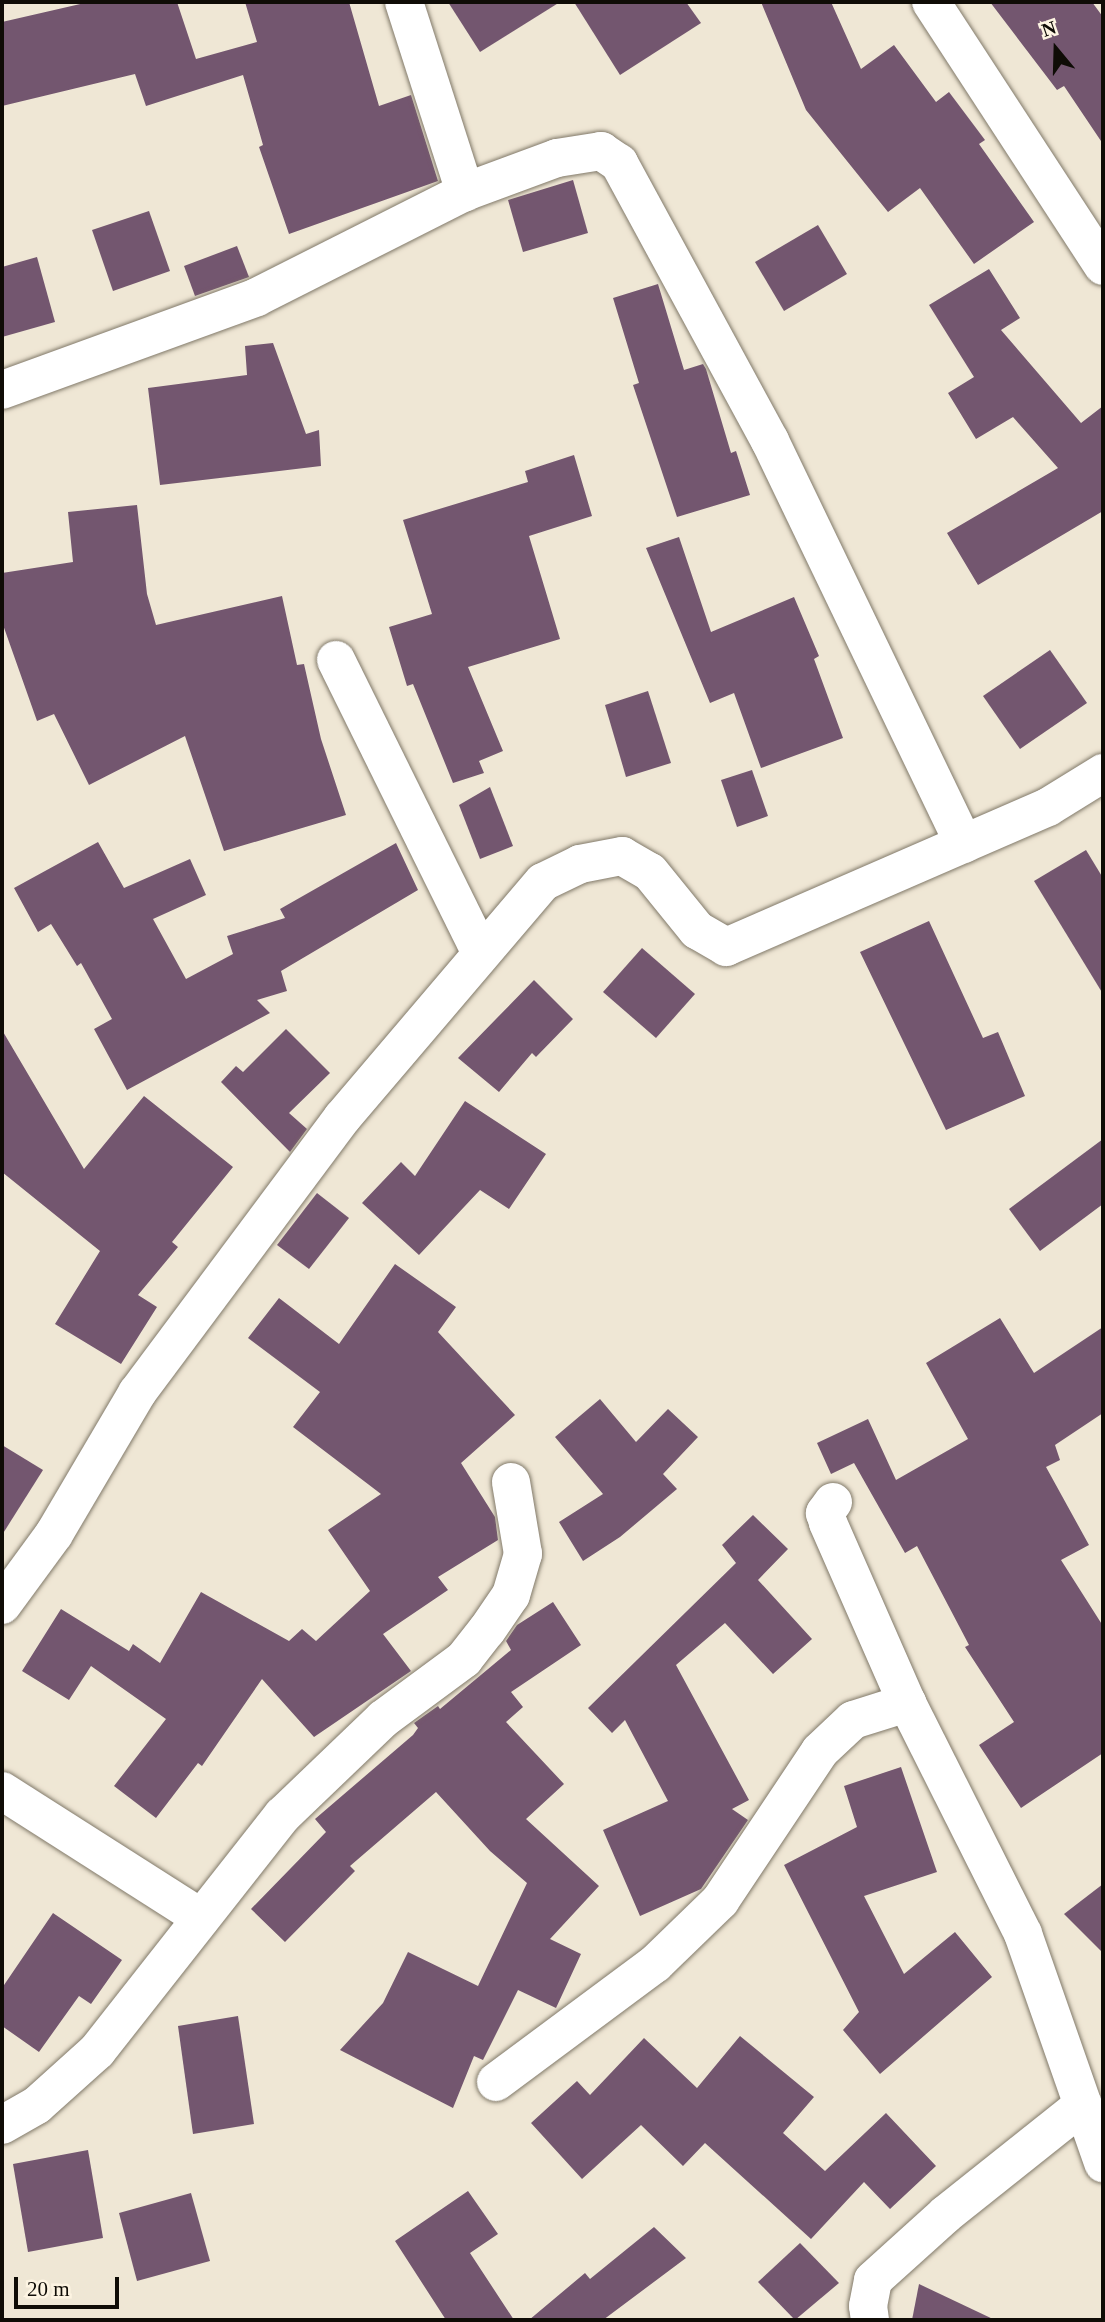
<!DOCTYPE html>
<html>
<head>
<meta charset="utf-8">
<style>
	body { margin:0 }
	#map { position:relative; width:1105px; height:2322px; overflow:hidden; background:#efe7d5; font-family:"Times New Roman",serif }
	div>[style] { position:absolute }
	.building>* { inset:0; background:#73566f }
	.roads { filter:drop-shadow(0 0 2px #817969) drop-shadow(0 0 2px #817969) }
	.minor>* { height:38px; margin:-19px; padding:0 19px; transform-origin:19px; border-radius:19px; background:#fff }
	span { translate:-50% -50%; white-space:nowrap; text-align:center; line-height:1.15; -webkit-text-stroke:6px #fdf4e2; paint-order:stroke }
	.frame { position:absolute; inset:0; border:4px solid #0f0c06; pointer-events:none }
	.north { position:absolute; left:1021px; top:14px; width:70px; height:70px; -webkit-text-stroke:5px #fdf4e2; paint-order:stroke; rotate:341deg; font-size:19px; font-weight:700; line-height:28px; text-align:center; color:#0f0c06 }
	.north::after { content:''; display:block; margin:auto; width:24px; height:32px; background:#0f0c06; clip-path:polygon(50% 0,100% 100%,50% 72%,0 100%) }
	.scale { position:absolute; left:14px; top:2277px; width:105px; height:32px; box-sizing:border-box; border:4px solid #0f0c06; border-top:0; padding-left:9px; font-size:21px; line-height:24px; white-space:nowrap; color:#0f0c06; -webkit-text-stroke:5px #fdf4e2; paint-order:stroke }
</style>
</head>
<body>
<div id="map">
	<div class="building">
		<div style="clip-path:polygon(89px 2px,177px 2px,196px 59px,257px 42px,245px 2px,349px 2px,379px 106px,411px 95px,438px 181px,289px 234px,259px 147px,263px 145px,243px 75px,146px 106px,135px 74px,2px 106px,2px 22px)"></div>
		<div style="clip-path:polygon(448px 2px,560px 2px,480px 52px)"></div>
		<div style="clip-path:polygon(574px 2px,686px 2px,701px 23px,620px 75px)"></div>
		<div style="clip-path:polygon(761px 2px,831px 2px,861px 69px,894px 45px,936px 102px,949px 92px,985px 140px,979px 144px,1034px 222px,974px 264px,920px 188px,888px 212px,806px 110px)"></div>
		<div style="clip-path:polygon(990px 2px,1092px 2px,1103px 17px,1103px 144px,1064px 86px,1057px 90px)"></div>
		<div style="clip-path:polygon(573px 180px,588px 233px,523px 252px,508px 200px)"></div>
		<div style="clip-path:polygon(149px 211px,170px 271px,113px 291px,92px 230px)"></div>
		<div style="clip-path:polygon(818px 225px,847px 274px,784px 311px,755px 262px)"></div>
		<div style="clip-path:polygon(237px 246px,249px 277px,195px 296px,184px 266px)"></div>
		<div style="clip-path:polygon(37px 257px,55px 322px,2px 337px,2px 267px)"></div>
		<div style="clip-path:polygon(989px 269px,1020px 318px,1001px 330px,1081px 423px,1103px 406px,1103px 511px,978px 585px,947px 533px,1058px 468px,1013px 417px,976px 439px,948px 393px,974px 377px,929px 305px)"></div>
		<div style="clip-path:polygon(658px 284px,684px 370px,703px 364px,706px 369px,731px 453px,736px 451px,750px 495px,677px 517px,633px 385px,639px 383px,613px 298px)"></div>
		<div style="clip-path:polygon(273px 343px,306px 434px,319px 430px,321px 466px,160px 485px,148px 388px,247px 375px,245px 346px)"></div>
		<div style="clip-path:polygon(574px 455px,592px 516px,529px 536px,560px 639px,468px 667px,503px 751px,479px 761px,484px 773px,453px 783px,413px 684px,407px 686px,389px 627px,432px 614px,403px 520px,528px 482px,525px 471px)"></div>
		<div style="clip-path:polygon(137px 505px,147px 594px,156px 625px,282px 596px,297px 665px,304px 664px,321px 739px,346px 815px,224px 851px,185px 736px,89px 785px,54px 714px,37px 721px,2px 622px,2px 573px,73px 562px,68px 512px)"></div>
		<div style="clip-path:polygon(679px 537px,711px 632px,794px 597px,819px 656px,814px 659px,843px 738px,761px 768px,734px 693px,710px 703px,646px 548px)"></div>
		<div style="clip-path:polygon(1050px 650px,1087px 703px,1020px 749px,983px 696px)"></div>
		<div style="clip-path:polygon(648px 691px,671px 763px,626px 777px,605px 705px)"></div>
		<div style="clip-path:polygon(752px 770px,768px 816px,737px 827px,721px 780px)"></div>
		<div style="clip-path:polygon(490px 787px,513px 846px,480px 859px,459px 805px)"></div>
		<div style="clip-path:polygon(98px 842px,124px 888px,190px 859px,206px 895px,153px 919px,186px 979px,233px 954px,227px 936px,285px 918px,280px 909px,396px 843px,418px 890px,281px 971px,287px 991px,257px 1000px,270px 1013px,127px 1090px,94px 1029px,112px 1019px,81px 963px,77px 966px,51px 924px,38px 932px,14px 888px)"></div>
		<div style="clip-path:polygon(1086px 850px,1103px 878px,1103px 994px,1034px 881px)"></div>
		<div style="clip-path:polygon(929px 921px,983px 1038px,998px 1032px,1025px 1096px,946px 1130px,860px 952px)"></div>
		<div style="clip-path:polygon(642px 948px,695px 994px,656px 1038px,603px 992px)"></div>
		<div style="clip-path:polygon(534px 980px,573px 1019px,536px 1057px,532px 1053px,499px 1092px,458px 1058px)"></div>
		<div style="clip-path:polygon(286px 1029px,330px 1073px,289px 1113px,307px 1129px,290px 1152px,221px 1082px,236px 1066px,243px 1072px)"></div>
		<div style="clip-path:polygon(2px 1030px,84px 1169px,144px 1096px,233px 1167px,172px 1242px,178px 1247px,138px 1295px,157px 1307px,121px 1364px,55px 1324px,100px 1251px,2px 1172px)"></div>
		<div style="clip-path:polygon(465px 1101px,546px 1154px,509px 1209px,480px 1190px,419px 1255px,362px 1203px,401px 1162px,415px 1176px)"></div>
		<div style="clip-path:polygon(1103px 1139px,1103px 1204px,1040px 1251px,1009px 1209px)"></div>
		<div style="clip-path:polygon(317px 1193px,349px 1218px,309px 1269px,277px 1245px)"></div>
		<div style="clip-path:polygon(395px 1264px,456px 1307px,438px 1332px,515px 1415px,461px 1463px,495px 1517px,498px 1540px,438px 1577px,448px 1590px,383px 1634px,411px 1671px,314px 1737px,262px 1679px,202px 1766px,198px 1763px,156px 1818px,114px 1786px,166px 1719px,91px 1666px,69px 1700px,22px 1671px,61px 1609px,129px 1651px,133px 1644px,160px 1663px,201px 1592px,289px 1641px,302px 1629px,316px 1641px,370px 1591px,328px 1530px,381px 1494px,293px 1427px,320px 1392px,248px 1338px,279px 1298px,339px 1344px)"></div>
		<div style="clip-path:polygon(1000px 1318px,1034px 1373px,1103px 1327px,1103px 1413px,1055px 1445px,1060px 1460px,1046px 1467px,1089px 1545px,1061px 1560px,1103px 1626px,1103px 1753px,1021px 1808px,979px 1745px,1014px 1722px,965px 1647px,969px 1645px,917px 1546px,905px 1553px,854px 1463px,831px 1474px,817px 1443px,868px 1419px,896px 1480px,968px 1439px,926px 1363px)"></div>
		<div style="clip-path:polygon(600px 1399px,636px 1442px,668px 1409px,698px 1437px,663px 1474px,677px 1489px,620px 1537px,583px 1561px,559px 1522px,603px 1494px,555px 1437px)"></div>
		<div style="clip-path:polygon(2px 1445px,43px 1470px,2px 1535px)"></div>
		<div style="clip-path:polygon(753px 1515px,788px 1549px,758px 1580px,812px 1639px,773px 1674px,725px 1623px,676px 1665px,749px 1800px,732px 1809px,748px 1820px,701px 1889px,640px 1916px,603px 1830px,668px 1801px,625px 1720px,612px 1733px,588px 1708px,736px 1563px,722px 1545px)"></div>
		<div style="clip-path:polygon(553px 1602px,581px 1645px,511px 1692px,523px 1707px,506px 1722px,564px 1784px,526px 1819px,599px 1886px,550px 1939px,581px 1954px,556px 2008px,518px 1990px,483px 2060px,474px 2056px,453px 2108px,340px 2050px,383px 2003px,408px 1952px,478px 1986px,527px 1883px,490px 1851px,436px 1792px,350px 1866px,355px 1871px,285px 1942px,251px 1909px,326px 1832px,315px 1819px,413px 1735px,418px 1728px,414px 1723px,438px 1706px,440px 1709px,511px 1650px,506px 1641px,517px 1625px)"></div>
		<div style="clip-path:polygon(901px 1767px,937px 1872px,864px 1896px,904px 1974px,955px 1932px,992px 1977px,880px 2074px,843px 2030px,859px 2012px,784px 1865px,857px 1827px,844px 1786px)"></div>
		<div style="clip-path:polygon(1103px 1884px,1103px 1953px,1064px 1914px)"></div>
		<div style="clip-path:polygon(53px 1913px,122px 1960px,91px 2004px,79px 1996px,39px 2052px,2px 2026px,2px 1988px)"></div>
		<div style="clip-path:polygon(238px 2016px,254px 2124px,193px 2134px,178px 2026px)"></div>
		<div style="clip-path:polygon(740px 2036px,814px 2097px,783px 2133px,825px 2171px,886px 2113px,936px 2166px,890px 2209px,864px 2182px,811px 2239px,705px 2143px,683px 2166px,641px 2125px,582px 2179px,531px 2123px,577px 2081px,590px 2095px,644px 2038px,697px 2088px)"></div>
		<div style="clip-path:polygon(88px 2150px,103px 2238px,28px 2252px,13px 2164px)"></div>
		<div style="clip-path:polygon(468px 2191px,498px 2234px,470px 2253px,514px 2320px,446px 2320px,395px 2241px)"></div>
		<div style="clip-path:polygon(191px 2193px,210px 2261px,137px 2281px,119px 2213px)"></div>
		<div style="clip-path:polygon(654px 2227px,686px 2258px,603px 2320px,529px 2320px,585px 2273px,590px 2279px)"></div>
		<div style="clip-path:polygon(800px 2243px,839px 2283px,795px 2320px,758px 2282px)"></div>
		<div style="clip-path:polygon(919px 2284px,995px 2320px,912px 2320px)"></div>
	</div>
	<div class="roads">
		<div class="minor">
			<div style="left:404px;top:2px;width:200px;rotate:72.2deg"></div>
			<div style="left:931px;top:2px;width:315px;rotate:56.9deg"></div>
			<div style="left:2px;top:390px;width:271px;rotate:-20deg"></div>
			<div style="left:257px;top:297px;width:233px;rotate:-26.8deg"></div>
			<div style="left:465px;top:192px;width:98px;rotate:-20.3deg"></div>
			<div style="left:557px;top:158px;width:45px;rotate:-9deg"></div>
			<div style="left:601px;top:151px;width:22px;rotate:34deg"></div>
			<div style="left:619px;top:163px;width:316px;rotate:61.5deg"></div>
			<div style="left:770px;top:441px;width:447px;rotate:64.3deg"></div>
			<div style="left:336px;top:660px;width:325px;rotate:63.7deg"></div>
			<div style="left:833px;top:1502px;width:14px;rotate:126deg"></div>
			<div style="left:825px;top:1513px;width:10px;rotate:73deg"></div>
			<div style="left:828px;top:1523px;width:197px;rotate:66.3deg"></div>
			<div style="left:907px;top:1703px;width:258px;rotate:63.3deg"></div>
			<div style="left:1023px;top:1934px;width:243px;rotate:70.7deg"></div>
			<div style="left:2px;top:1605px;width:88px;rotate:-53.8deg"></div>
			<div style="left:54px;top:1534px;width:164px;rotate:-59.5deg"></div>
			<div style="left:137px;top:1393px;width:343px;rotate:-53.3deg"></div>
			<div style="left:342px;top:1118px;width:310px;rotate:-49.6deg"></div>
			<div style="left:543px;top:882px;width:41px;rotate:-25.9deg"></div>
			<div style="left:580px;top:864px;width:43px;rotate:-10.8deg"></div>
			<div style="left:622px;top:856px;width:32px;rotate:30deg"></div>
			<div style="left:650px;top:872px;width:75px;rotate:51deg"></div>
			<div style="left:697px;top:930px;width:34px;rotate:30deg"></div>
			<div style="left:726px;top:947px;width:351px;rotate:-23.5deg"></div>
			<div style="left:1048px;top:807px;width:65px;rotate:-31.7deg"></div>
			<div style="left:2px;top:1791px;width:236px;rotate:32.5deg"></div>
			<div style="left:496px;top:2082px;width:198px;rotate:-36.6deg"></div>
			<div style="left:655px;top:1964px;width:91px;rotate:-44.1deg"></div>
			<div style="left:720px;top:1901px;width:180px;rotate:-56.3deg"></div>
			<div style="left:820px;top:1751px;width:45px;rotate:-43.2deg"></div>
			<div style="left:853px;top:1720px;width:57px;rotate:-17.5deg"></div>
			<div style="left:2px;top:2125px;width:40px;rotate:-29.7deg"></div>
			<div style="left:37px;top:2105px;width:81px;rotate:-42deg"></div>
			<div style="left:97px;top:2051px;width:300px;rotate:-51.8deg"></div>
			<div style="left:283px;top:1815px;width:139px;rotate:-43.8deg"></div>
			<div style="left:383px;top:1719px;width:101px;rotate:-36.5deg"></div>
			<div style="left:464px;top:1659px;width:37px;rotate:-52deg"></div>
			<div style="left:487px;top:1630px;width:42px;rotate:-55.6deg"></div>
			<div style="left:511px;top:1595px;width:43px;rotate:-73.7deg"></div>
			<div style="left:523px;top:1554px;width:73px;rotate:-99.5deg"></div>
			<div style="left:870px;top:2320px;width:14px;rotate:-98deg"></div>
			<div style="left:868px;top:2306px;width:26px;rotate:-79deg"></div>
			<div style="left:873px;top:2280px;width:98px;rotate:-42.1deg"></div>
			<div style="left:946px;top:2214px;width:175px;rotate:-38.5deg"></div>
		</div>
	</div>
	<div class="frame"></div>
	<div class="north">N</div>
	<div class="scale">20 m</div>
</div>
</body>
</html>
